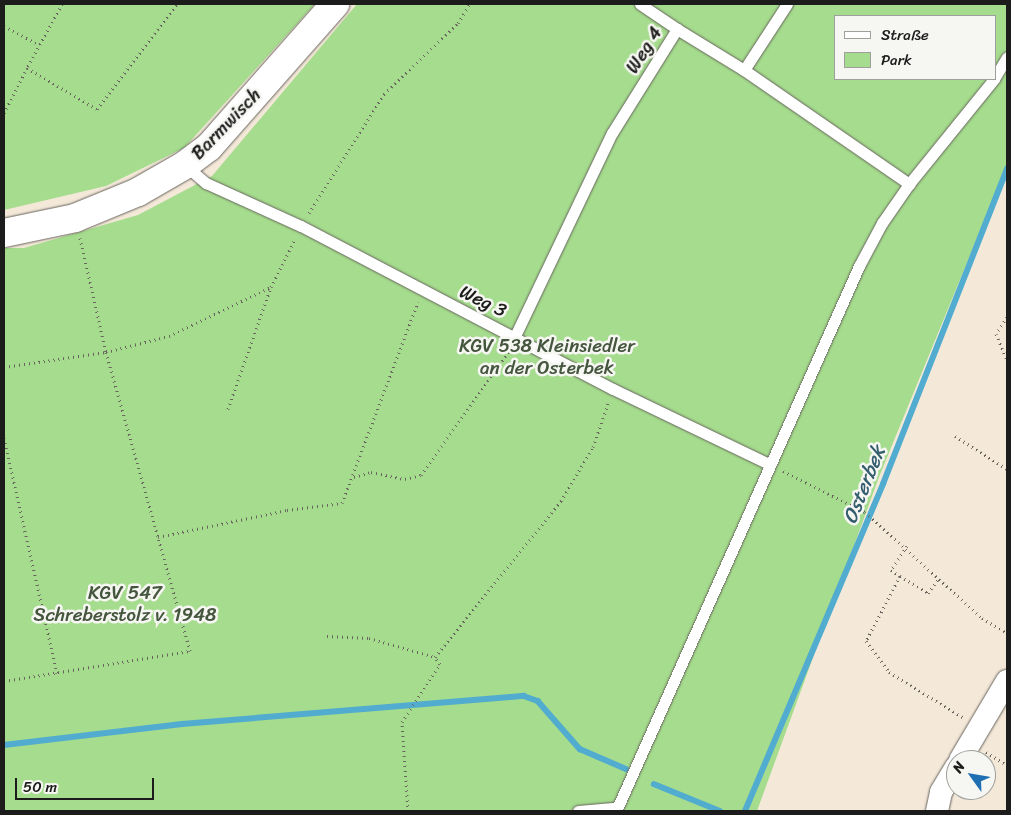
<!DOCTYPE html>
<html>
<head>
<meta charset="utf-8">
<style>
	body { margin:0 }
	#map { position:relative; width:1011px; height:815px; overflow:hidden; background:#f4e9d9; font-family:Sriracha,sans-serif }
	div>[style] { position:absolute }
	.green>* { inset:0; background:#a5dc8d }
	.stream>* { height:5.5px; margin:-2.75px; padding:0 2.75px; transform-origin:2.75px; border-radius:2.75px; background:#51accf }
	.path>* { height:3px; margin-top:-1.5px; transform-origin:0; background:repeating-linear-gradient(90deg,#68645e 0 1px,transparent 0 5px) }
	.roads { filter:drop-shadow(0 0 1px #68645e) drop-shadow(0 0 1px #68645e) }
	.lane>* { height:11px; margin:-5.5px; padding:0 5.5px; transform-origin:5.5px; border-radius:5.5px; background:#fff }
	.street>* { height:22px; margin:-11px; padding:0 11px; transform-origin:11px; border-radius:11px; background:#fff }
	.secondary>* { height:28px; margin:-14px; padding:0 14px; transform-origin:14px; border-radius:14px; background:#fff }
	span { translate:-50% -50%; white-space:nowrap; text-align:center; line-height:1.15; -webkit-text-stroke:5px #f6f6f2; paint-order:stroke }
	.street-label { font-size:19px; color:#1c1c1c }
	.park-label { font-size:19px; color:#45563e }
	.water-label { font-size:20px; color:#345d6d; font-style:italic }
	.frame { position:absolute; inset:0; border:5px solid #1c1c1c; pointer-events:none }
	.legend { position:absolute; left:834px; top:15px; width:162px; height:65px; box-sizing:border-box; background:#f6f6f2; border:1px solid #9f9f9c; margin:0; padding:6px 9px; list-style:none; font-size:15px; color:#1c1c1c }
	.legend li { display:flex; align-items:center; gap:10px; height:25px }
	.legend b { width:25px; border:1px solid #9f9f9c }
	.north { position:absolute; left:946px; top:750px; width:50px; height:50px; box-sizing:border-box; background:#f6f6f2; border:1px solid #9f9f9c; border-radius:50%; rotate:302deg; font-size:14px; font-weight:700; line-height:20px; text-align:center; color:#1c1c1c }
	.north::after { content:''; display:block; margin:auto; width:18px; height:22px; background:#1f6fb2; clip-path:polygon(50% 0,100% 100%,50% 72%,0 100%) }
	.scale { position:absolute; left:15px; top:778px; width:139px; height:22px; box-sizing:border-box; border:2px solid #1c1c1c; border-top:0; padding-left:6px; font-size:15px; line-height:18px; white-space:nowrap; color:#1c1c1c; -webkit-text-stroke:4px #f6f6f2; paint-order:stroke }
</style>
</head>
<body>
<div id="map">
	<div class="green">
		<div style="clip-path:polygon(4px 4px,315px 4px,184px 148px,106px 186px,4px 210px)"></div>
		<div style="clip-path:polygon(evenodd,357px 4px,1007px 4px,1007px 165px,879px 477px,757px 811px,4px 811px,4px 248px,24px 248px,138px 215px,212px 176px,357px 4px,835px 16px,995px 16px,995px 79px,835px 79px,835px 16px)"></div>
	</div>
	<div class="stream">
		<div style="left:4px;top:745px;width:179px;rotate:-6.7deg"></div>
		<div style="left:182px;top:724px;width:343px;rotate:-4.7deg"></div>
		<div style="left:524px;top:696px;width:15px;rotate:20deg"></div>
		<div style="left:538px;top:701px;width:64px;rotate:48.8deg"></div>
		<div style="left:580px;top:749px;width:50px;rotate:23.5deg"></div>
		<div style="left:654px;top:784px;width:71px;rotate:22.2deg"></div>
		<div style="left:745px;top:811px;width:355px;rotate:-67.1deg"></div>
		<div style="left:883px;top:484px;width:339px;rotate:-68.5deg"></div>
	</div>
	<div class="path">
		<div style="left:62px;top:4px;width:73px;rotate:118.7deg"></div>
		<div style="left:27px;top:68px;width:81px;rotate:30.4deg"></div>
		<div style="left:97px;top:109px;width:132px;rotate:-52.7deg"></div>
		<div style="left:4px;top:26px;width:40px;rotate:28deg"></div>
		<div style="left:4px;top:113px;width:51px;rotate:-62.9deg"></div>
		<div style="left:309px;top:213px;width:141px;rotate:-57.8deg"></div>
		<div style="left:384px;top:94px;width:103px;rotate:-43.8deg"></div>
		<div style="left:458px;top:23px;width:22px;rotate:-58deg"></div>
		<div style="left:80px;top:238px;width:117px;rotate:77.2deg"></div>
		<div style="left:106px;top:352px;width:65px;rotate:-14.3deg"></div>
		<div style="left:169px;top:336px;width:113px;rotate:-25.7deg"></div>
		<div style="left:271px;top:287px;width:54px;rotate:-63.4deg"></div>
		<div style="left:1007px;top:317px;width:20px;rotate:123deg"></div>
		<div style="left:996px;top:334px;width:28px;rotate:67deg"></div>
		<div style="left:4px;top:367px;width:103px;rotate:-8.4deg"></div>
		<div style="left:106px;top:352px;width:192px;rotate:74.3deg"></div>
		<div style="left:228px;top:409px;width:129px;rotate:-70.6deg"></div>
		<div style="left:955px;top:436px;width:62px;rotate:32.4deg"></div>
		<div style="left:4px;top:438px;width:241px;rotate:77.3deg"></div>
		<div style="left:783px;top:471px;width:92px;rotate:26.6deg"></div>
		<div style="left:865px;top:512px;width:158px;rotate:42.2deg"></div>
		<div style="left:982px;top:618px;width:29px;rotate:31deg"></div>
		<div style="left:354px;top:477px;width:18px;rotate:-16deg"></div>
		<div style="left:371px;top:472px;width:35px;rotate:12deg"></div>
		<div style="left:405px;top:479px;width:16px;rotate:-14deg"></div>
		<div style="left:421px;top:475px;width:152px;rotate:-54.6deg"></div>
		<div style="left:907px;top:546px;width:29px;rotate:124deg"></div>
		<div style="left:891px;top:570px;width:11px;rotate:34deg"></div>
		<div style="left:900px;top:576px;width:73px;rotate:117.6deg"></div>
		<div style="left:866px;top:641px;width:39px;rotate:53deg"></div>
		<div style="left:889px;top:672px;width:88px;rotate:31.5deg"></div>
		<div style="left:900px;top:576px;width:33px;rotate:31deg"></div>
		<div style="left:928px;top:593px;width:19px;rotate:-54deg"></div>
		<div style="left:327px;top:636px;width:42px;rotate:2.7deg"></div>
		<div style="left:369px;top:638px;width:69px;rotate:16.1deg"></div>
		<div style="left:435px;top:657px;width:201px;rotate:-51.1deg"></div>
		<div style="left:561px;top:501px;width:63px;rotate:-59.3deg"></div>
		<div style="left:593px;top:447px;width:49px;rotate:-70.8deg"></div>
		<div style="left:4px;top:681px;width:188px;rotate:-9.2deg"></div>
		<div style="left:190px;top:651px;width:118px;rotate:-105.7deg"></div>
		<div style="left:158px;top:537px;width:132px;rotate:-11.8deg"></div>
		<div style="left:287px;top:510px;width:55px;rotate:-7.3deg"></div>
		<div style="left:342px;top:503px;width:215px;rotate:-69.3deg"></div>
		<div style="left:986px;top:752px;width:25px;rotate:32deg"></div>
		<div style="left:408px;top:811px;width:89px;rotate:-93.9deg"></div>
		<div style="left:402px;top:722px;width:69px;rotate:-56.8deg"></div>
		<div style="left:440px;top:664px;width:9px;rotate:-126deg"></div>
	</div>
	<div class="roads">
		<div class="lane">
			<div style="left:640px;top:4px;width:45px;rotate:34deg"></div>
			<div style="left:744px;top:70px;width:79px;rotate:-56.9deg"></div>
			<div style="left:995px;top:77px;width:23px;rotate:-59deg"></div>
			<div style="left:185px;top:165px;width:28px;rotate:41deg"></div>
			<div style="left:206px;top:183px;width:104px;rotate:24.4deg"></div>
			<div style="left:301px;top:226px;width:352px;rotate:27.6deg"></div>
			<div style="left:613px;top:389px;width:173px;rotate:25.7deg"></div>
			<div style="left:515px;top:336px;width:225px;rotate:-64.5deg"></div>
			<div style="left:612px;top:133px;width:123px;rotate:-58deg"></div>
			<div style="left:677px;top:29px;width:79px;rotate:31.5deg"></div>
			<div style="left:744px;top:70px;width:201px;rotate:34.6deg"></div>
			<div style="left:578px;top:811px;width:38px;rotate:-5deg"></div>
			<div style="left:616px;top:811px;width:597px;rotate:-65.97deg"></div>
			<div style="left:859px;top:266px;width:49px;rotate:-61.9deg"></div>
			<div style="left:882px;top:223px;width:47px;rotate:-55.3deg"></div>
			<div style="left:909px;top:184px;width:135px;rotate:-51deg"></div>
		</div>
		<div class="street">
			<div style="left:960px;top:760px;width:92px;rotate:-59.3deg"></div>
			<div style="left:937px;top:811px;width:19px;rotate:-78deg"></div>
			<div style="left:941px;top:792px;width:29px;rotate:-59deg"></div>
		</div>
		<div class="secondary">
			<div style="left:4px;top:233px;width:73px;rotate:-11.9deg"></div>
			<div style="left:75px;top:218px;width:68px;rotate:-22.4deg"></div>
			<div style="left:138px;top:192px;width:54px;rotate:-29.9deg"></div>
			<div style="left:185px;top:165px;width:30px;rotate:-37deg"></div>
			<div style="left:209px;top:147px;width:191px;rotate:-48.6deg"></div>
		</div>
	</div>
	<div class="street-label">
		<span style="left:644px;top:50px;rotate:-58deg">Weg 4</span>
		<span style="left:226px;top:124px;rotate:-46deg">Barmwisch</span>
		<span style="left:483px;top:301px;rotate:26deg">Weg 3</span>
	</div>
	<div class="park-label">
		<span style="left:547px;top:357px">KGV 538 Kleinsiedler<br>an der Osterbek</span>
		<span style="left:125px;top:604px">KGV 547<br>Schreberstolz v. 1948</span>
	</div>
	<div class="water-label">
		<span style="left:864px;top:485px;rotate:-68deg">Osterbek</span>
	</div>
	<div class="frame"></div>
	<ul class="legend">
	<li><b style="height:6px;background:#fff"></b>Straße</li>
	<li><b style="height:14px;background:#a5dc8d"></b>Park</li>
	</ul>
	<div class="north">N</div>
	<div class="scale">50 m</div>
</div>
</body>
</html>
